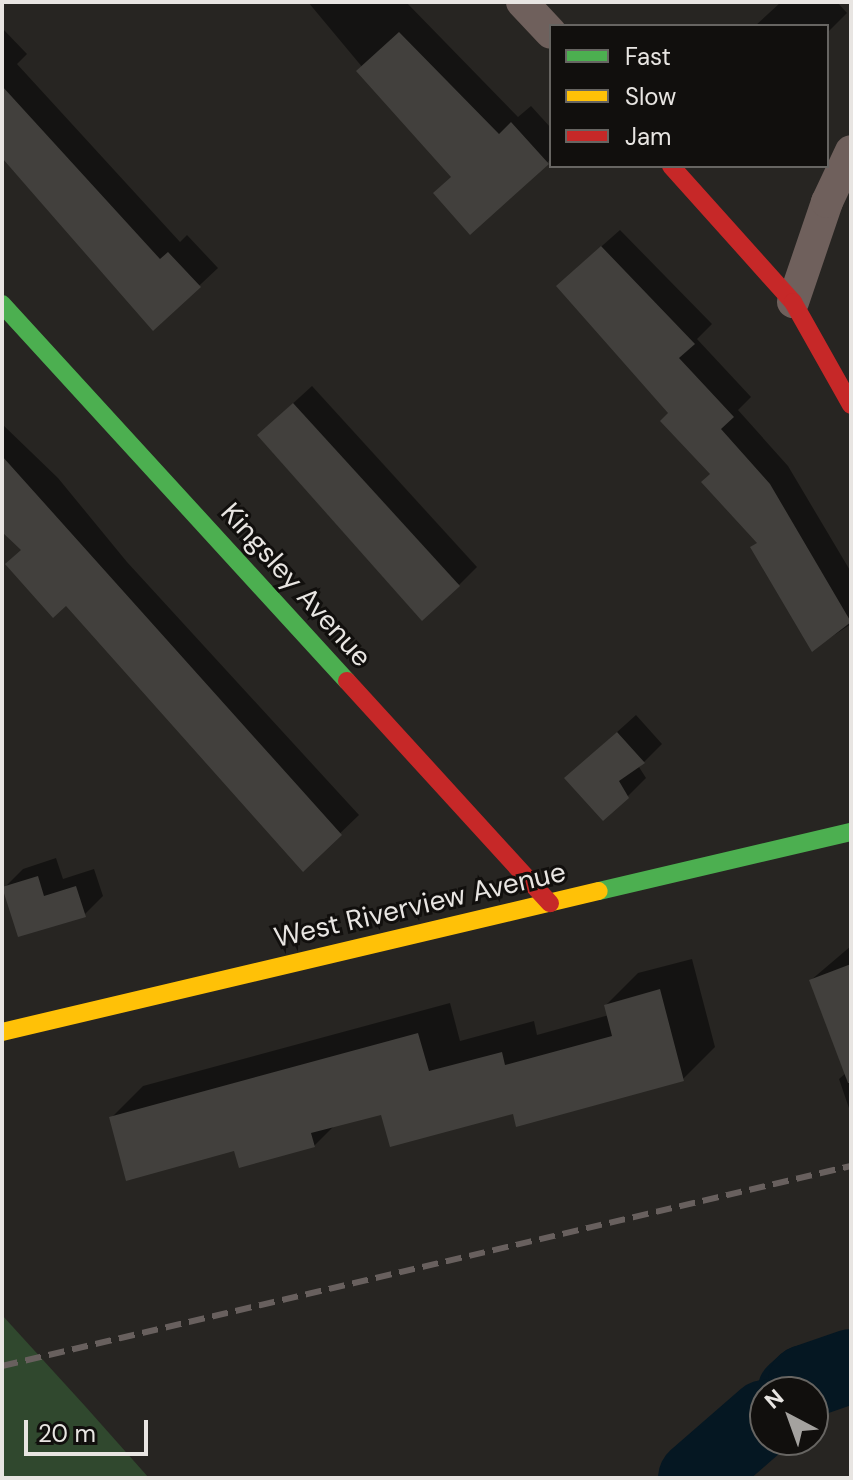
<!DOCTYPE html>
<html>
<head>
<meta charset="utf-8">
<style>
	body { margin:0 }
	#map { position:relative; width:853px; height:1480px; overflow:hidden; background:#272522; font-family:"DM Sans",sans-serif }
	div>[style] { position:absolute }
	.green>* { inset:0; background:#30482e }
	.shadow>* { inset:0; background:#0007 }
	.river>* { height:74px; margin:-37px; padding:0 37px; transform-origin:37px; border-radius:37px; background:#051722 }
	.building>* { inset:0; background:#42403d }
	.street>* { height:32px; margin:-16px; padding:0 16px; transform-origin:16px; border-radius:16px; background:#6f605c }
	.fast>* { height:18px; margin:-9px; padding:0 9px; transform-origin:9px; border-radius:9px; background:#4caf50 }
	.slow>* { height:18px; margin:-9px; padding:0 9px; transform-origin:9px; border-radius:9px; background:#ffc107 }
	.jam>* { height:18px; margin:-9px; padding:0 9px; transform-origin:9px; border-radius:9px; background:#c62828 }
	.rail>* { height:6px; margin-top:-3px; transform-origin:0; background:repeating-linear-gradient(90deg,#68605e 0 16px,transparent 0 24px) }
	span { translate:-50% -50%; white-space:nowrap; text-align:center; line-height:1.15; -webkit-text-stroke:6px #110f0d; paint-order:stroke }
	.street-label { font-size:28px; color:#e8e5e2 }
	.frame { position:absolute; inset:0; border:4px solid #e8e5e2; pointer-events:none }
	.legend { position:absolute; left:549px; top:24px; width:280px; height:144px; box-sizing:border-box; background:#110f0d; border:2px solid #676562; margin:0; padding:10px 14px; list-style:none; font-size:24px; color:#e8e5e2 }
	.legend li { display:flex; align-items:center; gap:16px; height:40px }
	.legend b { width:40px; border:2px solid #676562 }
	.north { position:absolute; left:749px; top:1376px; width:80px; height:80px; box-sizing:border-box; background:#110f0d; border:2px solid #676562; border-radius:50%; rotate:319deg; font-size:22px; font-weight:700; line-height:32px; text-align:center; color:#e8e5e2 }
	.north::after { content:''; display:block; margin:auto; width:28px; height:36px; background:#a4a29f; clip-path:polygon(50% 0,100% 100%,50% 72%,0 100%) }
	.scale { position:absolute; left:24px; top:1420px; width:124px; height:36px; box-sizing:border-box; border:4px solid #e8e5e2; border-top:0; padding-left:10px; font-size:24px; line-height:28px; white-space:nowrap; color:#e8e5e2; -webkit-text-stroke:6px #110f0d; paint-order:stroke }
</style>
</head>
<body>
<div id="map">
	<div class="green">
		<div style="clip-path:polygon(2px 1315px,85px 1406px,149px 1478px,2px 1478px)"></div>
	</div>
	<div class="shadow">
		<div style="clip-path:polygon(308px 2px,406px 2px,518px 117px,531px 106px,551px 128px,551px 159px,470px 232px,453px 176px)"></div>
		<div style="clip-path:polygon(781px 2px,837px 2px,847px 13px,827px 33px,827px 26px,755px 26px)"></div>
		<div style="clip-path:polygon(2px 28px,27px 54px,17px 64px,180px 242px,187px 235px,218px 268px,154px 328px,2px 158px)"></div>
		<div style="clip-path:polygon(620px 230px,712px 324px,697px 339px,751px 397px,738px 410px,788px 466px,851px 572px,851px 624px,813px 649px,759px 541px,577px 268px)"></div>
		<div style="clip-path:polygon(312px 386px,477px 567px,459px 585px,278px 417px)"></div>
		<div style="clip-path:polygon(2px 424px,58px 478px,127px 562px,359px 815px,303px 869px,2px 525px)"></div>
		<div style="clip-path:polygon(636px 715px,662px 744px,639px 767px,646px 778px,627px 797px,586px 760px)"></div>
		<div style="clip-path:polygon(56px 858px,63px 879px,94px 869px,103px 896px,84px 915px,5px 887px,23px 869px)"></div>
		<div style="clip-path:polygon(851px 946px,851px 1114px,839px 1079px,846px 1073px,811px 980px)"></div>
		<div style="clip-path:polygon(692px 959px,715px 1047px,683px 1079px,514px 1111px,383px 1112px,335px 1125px,314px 1146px,235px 1149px,111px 1118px,143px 1086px,450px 1003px,460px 1041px,534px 1021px,537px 1035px,609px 1015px,606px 1005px,638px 973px)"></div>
	</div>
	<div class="river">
		<div style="left:794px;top:1392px;width:15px;rotate:-42deg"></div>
		<div style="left:805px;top:1382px;width:49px;rotate:-19.2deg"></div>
		<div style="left:695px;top:1478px;width:93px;rotate:-41.1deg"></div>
	</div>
	<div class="building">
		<div style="clip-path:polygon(399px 32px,499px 134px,511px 122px,549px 164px,470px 235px,433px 193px,451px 177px,356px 71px)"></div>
		<div style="clip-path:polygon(2px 86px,160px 259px,168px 252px,201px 287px,153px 331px,2px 158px)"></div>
		<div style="clip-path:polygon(601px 246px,695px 344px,679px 358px,734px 417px,721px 429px,770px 484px,851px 622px,812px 652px,750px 547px,757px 543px,701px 482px,710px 474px,660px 421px,668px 413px,556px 286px)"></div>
		<div style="clip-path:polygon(293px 403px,460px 586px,422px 621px,257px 435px)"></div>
		<div style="clip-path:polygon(2px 456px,342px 835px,303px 872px,66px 606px,53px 618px,5px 564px,21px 550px,2px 532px)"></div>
		<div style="clip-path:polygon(617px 732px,645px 763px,619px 781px,629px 798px,603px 821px,564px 778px)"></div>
		<div style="clip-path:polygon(38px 876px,44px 896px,76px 886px,86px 917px,18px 937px,2px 887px)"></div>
		<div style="clip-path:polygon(851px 964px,851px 1083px,848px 1083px,809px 980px)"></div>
		<div style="clip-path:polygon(660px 989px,684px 1081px,516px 1127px,513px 1114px,390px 1147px,381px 1115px,311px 1133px,315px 1147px,239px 1168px,234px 1151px,126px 1181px,109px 1117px,418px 1033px,429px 1071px,502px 1052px,505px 1065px,612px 1036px,604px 1005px)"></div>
	</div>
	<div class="street">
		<div style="left:522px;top:2px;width:42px;rotate:46.9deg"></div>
		<div style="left:793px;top:302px;width:106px;rotate:-71.2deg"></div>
		<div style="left:827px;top:202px;width:56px;rotate:-64.8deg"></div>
	</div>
	<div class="fast">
		<div style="left:2px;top:304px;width:511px;rotate:47.54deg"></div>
		<div style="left:599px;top:891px;width:259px;rotate:-13.2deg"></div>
	</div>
	<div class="slow">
		<div style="left:2px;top:1032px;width:613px;rotate:-13.29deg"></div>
	</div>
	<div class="jam">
		<div style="left:671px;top:166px;width:183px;rotate:48.1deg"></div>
		<div style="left:793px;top:302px;width:118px;rotate:60.6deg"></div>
		<div style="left:347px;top:681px;width:301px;rotate:47.6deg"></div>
	</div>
	<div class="rail">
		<div style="left:2px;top:1366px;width:872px;rotate:-13.26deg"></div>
	</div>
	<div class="street-label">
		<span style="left:296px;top:585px;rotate:48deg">Kingsley Avenue</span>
		<span style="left:420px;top:905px;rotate:-13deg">West Riverview Avenue</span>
	</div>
	<div class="frame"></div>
	<ul class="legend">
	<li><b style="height:10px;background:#4caf50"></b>Fast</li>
	<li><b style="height:10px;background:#ffc107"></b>Slow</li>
	<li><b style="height:10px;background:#c62828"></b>Jam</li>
	</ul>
	<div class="north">N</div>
	<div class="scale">20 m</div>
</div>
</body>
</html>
